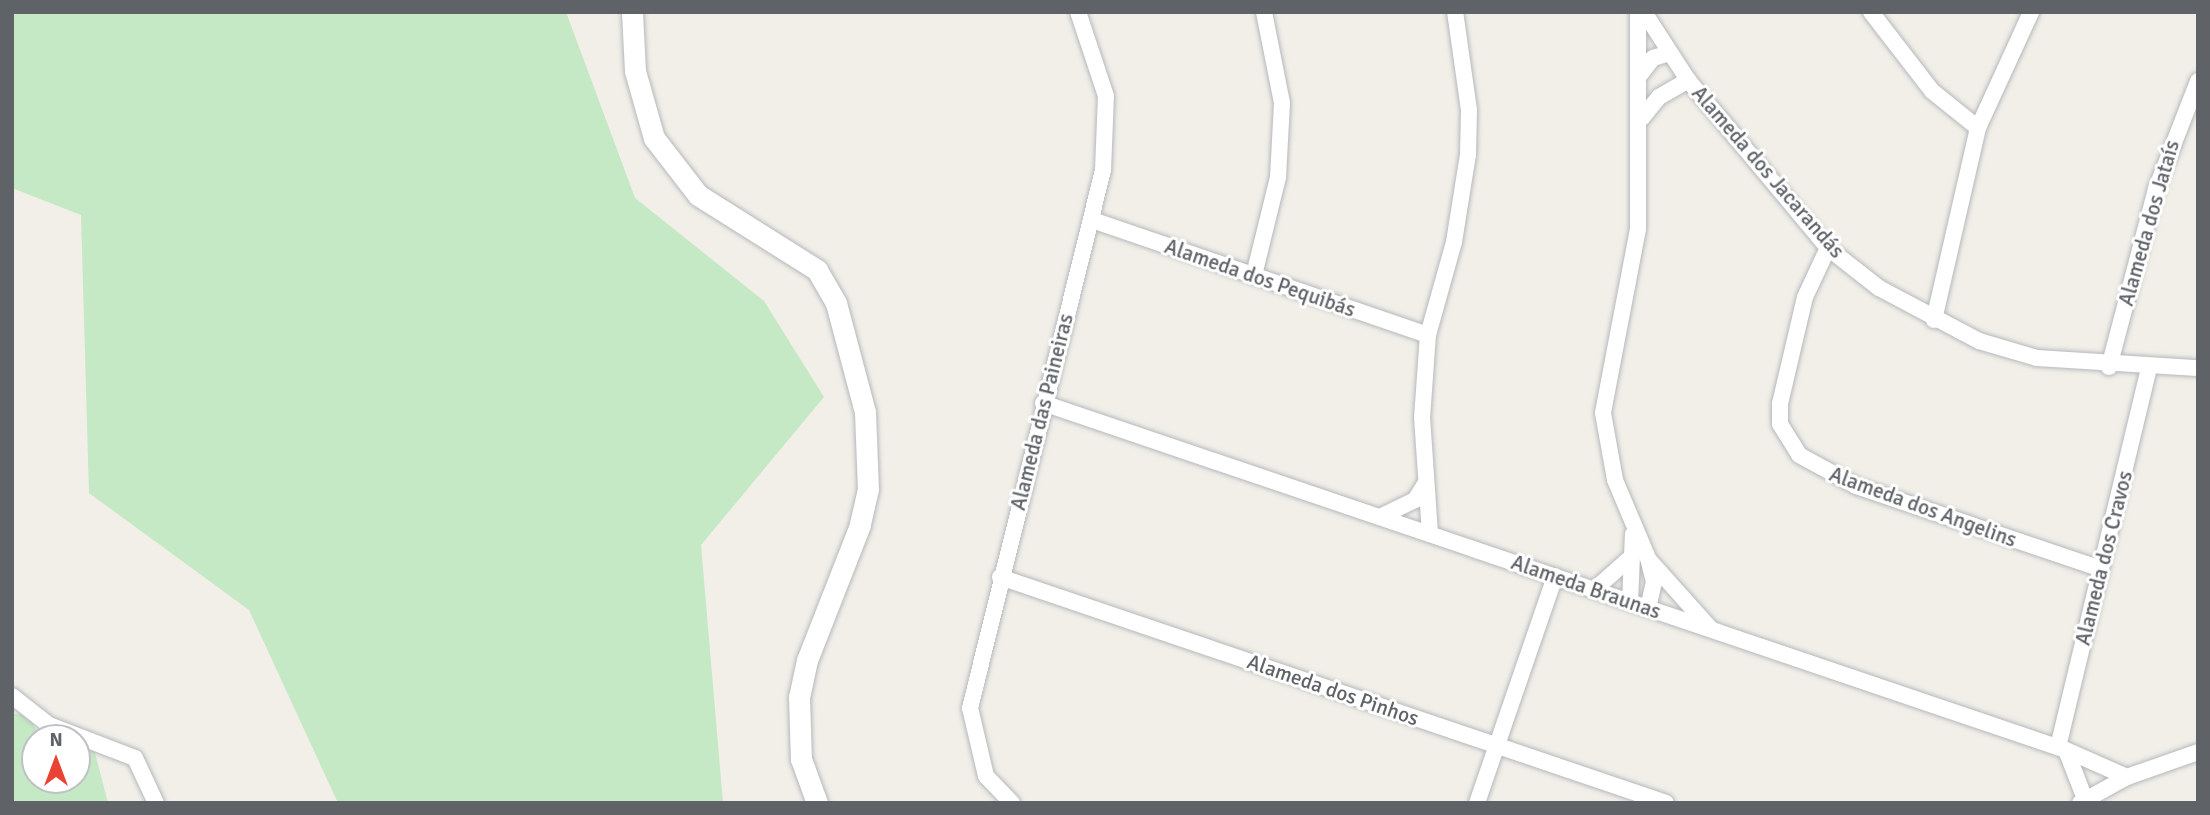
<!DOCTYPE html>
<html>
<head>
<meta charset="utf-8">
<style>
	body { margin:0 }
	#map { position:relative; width:2210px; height:815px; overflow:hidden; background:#f1efe8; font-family:Signika,sans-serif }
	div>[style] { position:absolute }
	.green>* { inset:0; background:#c5e8c5 }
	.roads { filter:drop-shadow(0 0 2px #b5b8bc) drop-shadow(0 0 2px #b5b8bc) }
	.street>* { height:16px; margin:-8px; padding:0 8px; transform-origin:8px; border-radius:8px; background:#fff }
	.secondary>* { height:21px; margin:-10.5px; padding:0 10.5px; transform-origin:10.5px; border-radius:10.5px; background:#fff }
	span { translate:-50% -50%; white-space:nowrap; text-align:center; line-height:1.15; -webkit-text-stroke:6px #fff; paint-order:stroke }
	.street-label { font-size:21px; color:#5f6368 }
	.frame { position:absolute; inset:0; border:14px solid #5f6368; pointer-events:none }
	.north { position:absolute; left:21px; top:724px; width:70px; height:70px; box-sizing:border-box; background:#fff; border:2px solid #bfc1c3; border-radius:50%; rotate:0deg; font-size:19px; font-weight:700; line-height:28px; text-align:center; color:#5f6368 }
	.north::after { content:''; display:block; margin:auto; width:24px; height:32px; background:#ea4335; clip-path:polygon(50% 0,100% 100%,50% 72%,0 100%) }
</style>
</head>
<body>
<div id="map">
	<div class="green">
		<div style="clip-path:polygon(12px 12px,566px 12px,635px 198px,764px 301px,824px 397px,701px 545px,723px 803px,338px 803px,249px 610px,89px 493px,81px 215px,12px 188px)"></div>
		<div style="clip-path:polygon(12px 714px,28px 714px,40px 738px,35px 780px,77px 780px,77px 738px,60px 738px,69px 732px,93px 745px,108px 803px,12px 803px)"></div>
	</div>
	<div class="roads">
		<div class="street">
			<div style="left:1638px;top:12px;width:217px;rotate:90deg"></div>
			<div style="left:1638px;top:229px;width:187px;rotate:100.8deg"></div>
			<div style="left:1603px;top:413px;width:68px;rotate:79.8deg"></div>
			<div style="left:1615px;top:480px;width:85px;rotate:67.1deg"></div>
			<div style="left:1648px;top:558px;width:25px;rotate:76deg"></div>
			<div style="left:1654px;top:582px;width:27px;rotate:103deg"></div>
			<div style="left:1644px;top:12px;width:81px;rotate:57.1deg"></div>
			<div style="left:1688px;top:80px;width:219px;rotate:50.2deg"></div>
			<div style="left:1828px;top:248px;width:65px;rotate:38.1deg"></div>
			<div style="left:1879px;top:288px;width:113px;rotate:27.9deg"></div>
			<div style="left:1979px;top:341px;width:60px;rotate:16.3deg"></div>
			<div style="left:2037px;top:358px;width:161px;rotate:3.6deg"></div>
			<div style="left:1871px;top:12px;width:100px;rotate:52.3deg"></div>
			<div style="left:1932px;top:91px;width:59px;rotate:38.8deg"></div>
			<div style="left:1639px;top:76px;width:23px;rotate:-52deg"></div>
			<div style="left:1653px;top:58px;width:17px;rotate:-17deg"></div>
			<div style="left:1642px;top:118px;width:27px;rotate:-51deg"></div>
			<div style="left:1659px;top:97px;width:34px;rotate:-30deg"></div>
			<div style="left:1092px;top:220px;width:355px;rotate:18.9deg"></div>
			<div style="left:1828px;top:248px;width:54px;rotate:115.1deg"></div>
			<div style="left:1805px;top:297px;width:110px;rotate:103.2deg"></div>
			<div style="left:1780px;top:404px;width:20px;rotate:90deg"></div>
			<div style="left:1780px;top:424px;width:36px;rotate:58deg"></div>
			<div style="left:1799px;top:455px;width:65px;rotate:28.5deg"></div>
			<div style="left:1856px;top:486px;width:259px;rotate:18.7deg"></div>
			<div style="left:1254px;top:275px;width:101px;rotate:-76.2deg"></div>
			<div style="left:1278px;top:177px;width:74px;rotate:-86.9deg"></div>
			<div style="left:1282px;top:103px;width:93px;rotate:-101.2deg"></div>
			<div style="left:1934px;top:320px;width:197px;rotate:-77.1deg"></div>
			<div style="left:1978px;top:128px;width:128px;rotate:-65.4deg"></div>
			<div style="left:2109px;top:367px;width:184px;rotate:-75.2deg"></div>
			<div style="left:2156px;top:189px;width:116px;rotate:-68.7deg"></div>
			<div style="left:1043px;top:403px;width:1080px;rotate:18.74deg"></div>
			<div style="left:2066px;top:750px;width:67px;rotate:23.9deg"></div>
			<div style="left:1380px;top:517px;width:39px;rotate:-26deg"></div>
			<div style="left:1415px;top:500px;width:19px;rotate:-58deg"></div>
			<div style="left:1430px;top:534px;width:116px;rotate:-93.9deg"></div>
			<div style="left:1422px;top:418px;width:83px;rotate:-85.9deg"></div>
			<div style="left:1428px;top:335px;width:97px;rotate:-74.4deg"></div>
			<div style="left:1454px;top:242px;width:88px;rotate:-80.9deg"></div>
			<div style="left:1468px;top:155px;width:45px;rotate:-88.7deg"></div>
			<div style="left:1469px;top:110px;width:99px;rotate:-98.1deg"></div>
			<div style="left:1650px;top:561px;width:90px;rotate:48.2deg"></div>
			<div style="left:1000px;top:577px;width:703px;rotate:18.74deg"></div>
			<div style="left:1594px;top:590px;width:48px;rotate:-41.6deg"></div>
			<div style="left:1630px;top:602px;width:68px;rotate:-87.5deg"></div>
			<div style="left:12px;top:696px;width:47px;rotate:38.1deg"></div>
			<div style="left:49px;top:725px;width:92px;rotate:21deg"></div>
			<div style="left:135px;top:758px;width:50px;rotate:65deg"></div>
			<div style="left:2058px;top:747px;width:389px;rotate:-76.5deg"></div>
			<div style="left:2066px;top:750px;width:53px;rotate:68.8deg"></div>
			<div style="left:1012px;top:803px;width:37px;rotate:-134deg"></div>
			<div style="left:986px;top:776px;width:70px;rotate:-103.2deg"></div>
			<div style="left:970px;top:708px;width:554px;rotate:-76.11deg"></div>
			<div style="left:1103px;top:170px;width:74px;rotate:-87.7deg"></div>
			<div style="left:1106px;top:96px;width:89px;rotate:-108.4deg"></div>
			<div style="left:1477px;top:803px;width:240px;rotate:-71deg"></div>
			<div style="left:2080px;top:803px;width:54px;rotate:-29deg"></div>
			<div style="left:2127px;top:777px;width:75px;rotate:-19.4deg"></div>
		</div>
		<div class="secondary">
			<div style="left:632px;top:12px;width:59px;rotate:87.1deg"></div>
			<div style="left:635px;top:71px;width:70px;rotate:74.2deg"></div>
			<div style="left:654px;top:138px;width:72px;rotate:52.3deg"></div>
			<div style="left:698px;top:195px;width:141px;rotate:32.2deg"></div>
			<div style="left:817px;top:270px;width:38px;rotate:60deg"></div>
			<div style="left:836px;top:303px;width:113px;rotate:75.1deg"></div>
			<div style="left:865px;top:412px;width:77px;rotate:87.8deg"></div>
			<div style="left:868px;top:489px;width:37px;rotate:103deg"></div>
			<div style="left:860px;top:525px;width:145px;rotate:111.4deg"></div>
			<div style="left:807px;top:660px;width:38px;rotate:102deg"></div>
			<div style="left:799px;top:697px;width:62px;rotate:88.2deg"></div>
			<div style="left:801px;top:759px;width:47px;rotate:70deg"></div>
		</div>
	</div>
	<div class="street-label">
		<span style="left:1768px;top:172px;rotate:49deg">Alameda dos Jacarandás</span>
		<span style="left:2149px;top:223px;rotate:-74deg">Alameda dos Jataís</span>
		<span style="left:1260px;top:278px;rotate:19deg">Alameda dos Pequibás</span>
		<span style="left:1042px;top:412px;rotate:-76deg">Alameda das Paineiras</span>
		<span style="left:1923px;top:507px;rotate:20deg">Alameda dos Angelins</span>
		<span style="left:2104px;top:558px;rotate:-76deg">Alameda dos Cravos</span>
		<span style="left:1586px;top:587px;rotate:19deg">Alameda Braunas</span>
		<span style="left:1333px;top:690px;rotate:19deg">Alameda dos Pinhos</span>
	</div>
	<div class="frame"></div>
	<div class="north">N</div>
</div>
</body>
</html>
